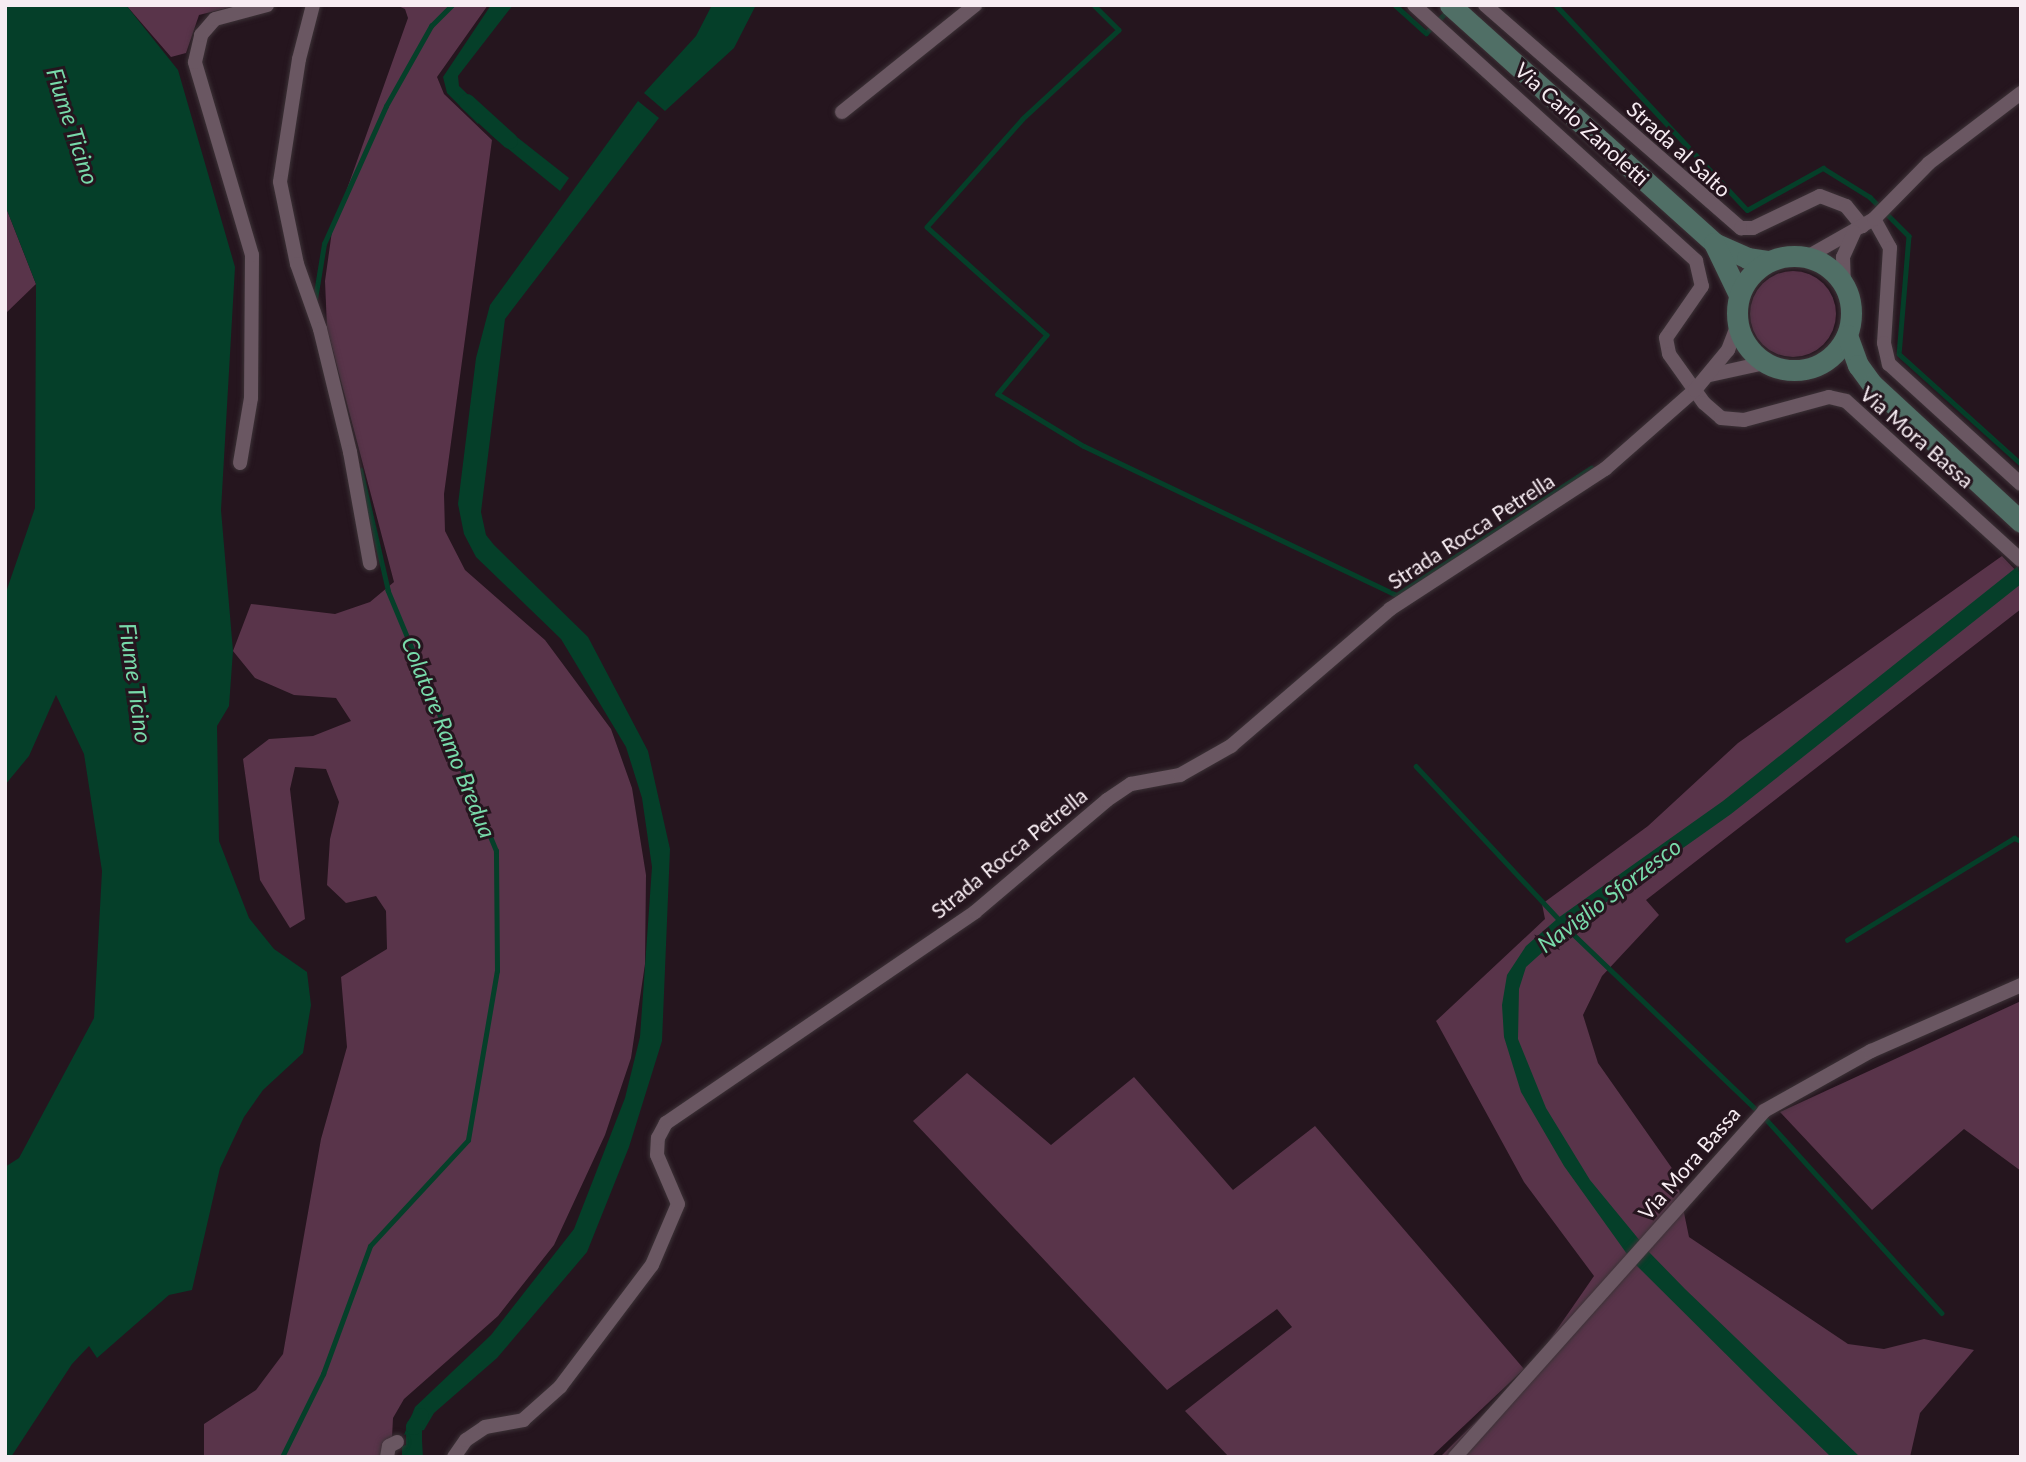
<!DOCTYPE html>
<html>
<head>
<meta charset="utf-8">
<style>
	body { margin:0 }
	#map { position:relative; width:2026px; height:1462px; overflow:hidden; background:#25151e; font-family:Lato,sans-serif }
	div>[style] { position:absolute }
	.green>* { inset:0; background:#59344a }
	.round { border-radius:50% }
	.water>* { inset:0; background:#053f29 }
	.stream>* { height:4.5px; margin:-2.25px; padding:0 2.25px; transform-origin:2.25px; border-radius:2.25px; background:#053f29 }
	.canal>* { height:16px; margin:-8px; padding:0 8px; transform-origin:8px; border-radius:8px; background:#053f29 }
	.roads { filter:drop-shadow(0 0 2px #3c3237) drop-shadow(0 0 2px #3c3237) }
	.minor>* { height:14px; margin:-7px; padding:0 7px; transform-origin:7px; border-radius:7px; background:#6a5762 }
	.secondary>* { height:21px; margin:-10.5px; padding:0 10.5px; transform-origin:10.5px; border-radius:10.5px; background:#506f66 }
	.secondary>.ring { margin:-10.5px; padding:0; box-sizing:content-box; background:none; border:21px solid #506f66; border-radius:50% }
	span { translate:-50% -50%; white-space:nowrap; text-align:center; line-height:1.15; -webkit-text-stroke:6px #25151e; paint-order:stroke }
	.street-label { font-size:21px; color:#f7ecf2 }
	.water-label { font-size:23px; color:#78daaa; font-style:italic }
	.frame { position:absolute; inset:0; border:7px solid #f7ecf2; pointer-events:none }
</style>
</head>
<body>
<div id="map">
	<div class="green">
		<div style="clip-path:polygon(126px 5px,239px 5px,199px 15px,186px 53px,171px 57px)"></div>
		<div style="clip-path:polygon(396px 5px,488px 5px,437px 77px,444px 94px,492px 140px,444px 494px,445px 531px,465px 570px,545px 640px,611px 729px,632px 788px,646px 875px,645px 964px,631px 1058px,605px 1135px,554px 1245px,498px 1316px,404px 1399px,393px 1418px,391px 1457px,204px 1457px,204px 1424px,256px 1390px,283px 1354px,321px 1139px,347px 1047px,341px 977px,387px 949px,386px 911px,376px 896px,346px 903px,327px 885px,330px 839px,339px 802px,326px 769px,295px 767px,290px 789px,305px 919px,290px 928px,260px 880px,243px 759px,269px 739px,313px 736px,351px 721px,336px 698px,294px 695px,255px 678px,233px 651px,251px 604px,335px 614px,370px 602px,394px 582px,327px 328px,325px 281px,332px 231px,408px 18px,405px 9px)"></div>
		<div style="clip-path:polygon(5px 205px,36px 284px,5px 314px)"></div>
		<div class="round" style="left:1750px;top:271px;width:86px;height:86px"></div>
		<div style="clip-path:polygon(2002px 556px,2021px 576px,2021px 609px,1646px 900px,1659px 915px,1602px 976px,1583px 1015px,1598px 1063px,1676px 1174px,1689px 1237px,1848px 1344px,1884px 1349px,1924px 1339px,1974px 1350px,1920px 1413px,1910px 1457px,1440px 1457px,1531px 1367px,1594px 1276px,1524px 1182px,1436px 1021px,1545px 919px,1542px 904px,1648px 826px,1738px 743px)"></div>
		<div style="clip-path:polygon(2021px 1001px,2021px 1171px,1964px 1129px,1872px 1210px,1780px 1112px)"></div>
		<div style="clip-path:polygon(967px 1073px,1051px 1145px,1134px 1077px,1233px 1190px,1315px 1126px,1524px 1369px,1431px 1457px,1229px 1457px,1185px 1411px,1292px 1327px,1277px 1309px,1167px 1390px,913px 1121px)"></div>
	</div>
	<div class="water">
		<div style="clip-path:polygon(5px 5px,126px 5px,178px 70px,235px 267px,221px 510px,233px 651px,229px 706px,217px 726px,219px 841px,249px 918px,274px 949px,307px 972px,311px 1005px,303px 1053px,263px 1090px,244px 1117px,220px 1168px,192px 1290px,169px 1295px,97px 1358px,89px 1346px,72px 1364px,11px 1457px,5px 1457px,5px 1167px,19px 1158px,94px 1018px,102px 871px,84px 754px,56px 695px,29px 756px,5px 785px,5px 595px,35px 508px,36px 284px,5px 205px)"></div>
		<div style="clip-path:polygon(491px 5px,513px 5px,458px 76px,459px 86px,486px 112px,478px 124px,447px 93px,443px 77px)"></div>
		<div style="clip-path:polygon(712px 5px,756px 5px,734px 48px,665px 111px,644px 93px,696px 36px)"></div>
		<div style="clip-path:polygon(638px 101px,659px 118px,505px 319px,481px 512px,486px 535px,494px 545px,588px 637px,648px 751px,670px 849px,662px 1041px,629px 1147px,587px 1252px,497px 1358px,434px 1413px,424px 1430px,404px 1435px,415px 1407px,491px 1335px,574px 1229px,625px 1098px,640px 1037px,652px 867px,642px 798px,626px 747px,561px 639px,476px 557px,464px 534px,458px 504px,476px 358px,490px 305px)"></div>
		<div style="clip-path:polygon(499px 123px,569px 178px,560px 191px,490px 134px)"></div>
		<div style="clip-path:polygon(2018px 566px,2021px 584px,1731px 814px,1570px 928px,1558px 918px,1723px 801px)"></div>
		<div style="clip-path:polygon(1557px 919px,1567px 930px,1526px 967px,1519px 989px,1518px 1039px,1546px 1108px,1590px 1180px,1641px 1242px,1627px 1254px,1564px 1166px,1521px 1092px,1504px 1037px,1502px 1005px,1507px 975px,1526px 946px)"></div>
		<div style="clip-path:polygon(1648px 1251px,1685px 1289px,1860px 1457px,1831px 1457px,1760px 1388px,1634px 1263px)"></div>
		<div style="clip-path:polygon(422px 1441px,423px 1457px,402px 1457px,402px 1446px)"></div>
	</div>
	<div class="stream">
		<div style="left:1094px;top:5px;width:35px;rotate:45deg"></div>
		<div style="left:1119px;top:30px;width:131px;rotate:137.2deg"></div>
		<div style="left:1023px;top:119px;width:144px;rotate:131.6deg"></div>
		<div style="left:927px;top:227px;width:161px;rotate:42deg"></div>
		<div style="left:1047px;top:335px;width:77px;rotate:129.7deg"></div>
		<div style="left:998px;top:394px;width:100px;rotate:31.2deg"></div>
		<div style="left:1084px;top:446px;width:347px;rotate:25.5deg"></div>
		<div style="left:1397px;top:595px;width:232px;rotate:-33.2deg"></div>
		<div style="left:1395px;top:5px;width:42px;rotate:42.1deg"></div>
		<div style="left:1426px;top:33px;width:30px;rotate:-46deg"></div>
		<div style="left:1556px;top:5px;width:280px;rotate:47deg"></div>
		<div style="left:1747px;top:210px;width:87px;rotate:-28.9deg"></div>
		<div style="left:1823px;top:168px;width:55px;rotate:31.7deg"></div>
		<div style="left:1870px;top:197px;width:55px;rotate:45deg"></div>
		<div style="left:1909px;top:236px;width:118px;rotate:94.8deg"></div>
		<div style="left:1899px;top:354px;width:164px;rotate:42deg"></div>
		<div style="left:315px;top:299px;width:56px;rotate:-80.7deg"></div>
		<div style="left:324px;top:244px;width:151px;rotate:-65.8deg"></div>
		<div style="left:386px;top:106px;width:92px;rotate:-60.6deg"></div>
		<div style="left:431px;top:26px;width:30px;rotate:-45deg"></div>
		<div style="left:1416px;top:766px;width:223px;rotate:47deg"></div>
		<div style="left:1568px;top:929px;width:273px;rotate:43.8deg"></div>
		<div style="left:1765px;top:1118px;width:263px;rotate:47.8deg"></div>
		<div style="left:1847px;top:940px;width:196px;rotate:-31.4deg"></div>
		<div style="left:2014px;top:838px;width:8px;rotate:23deg"></div>
		<div style="left:282px;top:1457px;width:93px;rotate:-63.7deg"></div>
		<div style="left:323px;top:1374px;width:136px;rotate:-69.8deg"></div>
		<div style="left:370px;top:1246px;width:144px;rotate:-47.2deg"></div>
		<div style="left:468px;top:1140px;width:171px;rotate:-80.3deg"></div>
		<div style="left:497px;top:971px;width:120px;rotate:-90.5deg"></div>
		<div style="left:496px;top:851px;width:282px;rotate:-112.6deg"></div>
		<div style="left:388px;top:591px;width:124px;rotate:-103deg"></div>
	</div>
	<div class="canal">
		<div style="left:467px;top:102px;width:58px;rotate:42.2deg"></div>
		<div style="left:414px;top:1457px;width:30px;rotate:-90deg"></div>
		<div style="left:414px;top:1427px;width:13px;rotate:-58deg"></div>
	</div>
	<div class="roads">
		<div class="minor">
			<div style="left:313px;top:5px;width:56px;rotate:104.5deg"></div>
			<div style="left:299px;top:59px;width:124px;rotate:98.8deg"></div>
			<div style="left:280px;top:182px;width:84px;rotate:78.3deg"></div>
			<div style="left:297px;top:264px;width:69px;rotate:70.5deg"></div>
			<div style="left:320px;top:329px;width:127px;rotate:76.3deg"></div>
			<div style="left:350px;top:452px;width:113px;rotate:79.8deg"></div>
			<div style="left:1414px;top:5px;width:381px;rotate:42.2deg"></div>
			<div style="left:1696px;top:261px;width:26px;rotate:77deg"></div>
			<div style="left:1702px;top:286px;width:63px;rotate:124.7deg"></div>
			<div style="left:1666px;top:338px;width:16px;rotate:79deg"></div>
			<div style="left:1669px;top:354px;width:60px;rotate:54.5deg"></div>
			<div style="left:1704px;top:403px;width:23px;rotate:41deg"></div>
			<div style="left:1721px;top:418px;width:23px;rotate:5deg"></div>
			<div style="left:1744px;top:420px;width:88px;rotate:-15.1deg"></div>
			<div style="left:1829px;top:397px;width:17px;rotate:13deg"></div>
			<div style="left:1846px;top:401px;width:236px;rotate:42.3deg"></div>
			<div style="left:1485px;top:5px;width:340px;rotate:41.1deg"></div>
			<div style="left:1741px;top:228px;width:12px"></div>
			<div style="left:1753px;top:228px;width:74px;rotate:-25.5deg"></div>
			<div style="left:1820px;top:196px;width:28px;rotate:21deg"></div>
			<div style="left:1846px;top:206px;width:26px;rotate:51deg"></div>
			<div style="left:842px;top:112px;width:171px;rotate:-38.8deg"></div>
			<div style="left:1874px;top:219px;width:33px;rotate:61deg"></div>
			<div style="left:1890px;top:248px;width:95px;rotate:93.6deg"></div>
			<div style="left:1884px;top:343px;width:22px;rotate:77deg"></div>
			<div style="left:1889px;top:364px;width:178px;rotate:42.3deg"></div>
			<div style="left:1807px;top:257px;width:77px;rotate:-29.6deg"></div>
			<div style="left:1874px;top:219px;width:78px;rotate:-45.5deg"></div>
			<div style="left:1929px;top:163px;width:116px;rotate:-37.3deg"></div>
			<div style="left:1844px;top:286px;width:29px;rotate:-92deg"></div>
			<div style="left:1843px;top:257px;width:27px;rotate:-66deg"></div>
			<div style="left:1710px;top:375px;width:55px;rotate:-12.5deg"></div>
			<div style="left:240px;top:463px;width:66px;rotate:-80.4deg"></div>
			<div style="left:251px;top:398px;width:143px;rotate:-89.6deg"></div>
			<div style="left:252px;top:255px;width:201px;rotate:-106.5deg"></div>
			<div style="left:195px;top:62px;width:28px;rotate:-77deg"></div>
			<div style="left:201px;top:35px;width:21px;rotate:-49deg"></div>
			<div style="left:215px;top:19px;width:54px;rotate:-15.1deg"></div>
			<div style="left:387px;top:1457px;width:11px;rotate:-80deg"></div>
			<div style="left:389px;top:1446px;width:9px;rotate:-27deg"></div>
			<div style="left:454px;top:1457px;width:21px;rotate:-55deg"></div>
			<div style="left:466px;top:1440px;width:23px;rotate:-34deg"></div>
			<div style="left:485px;top:1427px;width:39px;rotate:-10deg"></div>
			<div style="left:523px;top:1420px;width:50px;rotate:-41.7deg"></div>
			<div style="left:560px;top:1387px;width:153px;rotate:-53deg"></div>
			<div style="left:652px;top:1265px;width:66px;rotate:-66.9deg"></div>
			<div style="left:678px;top:1204px;width:53px;rotate:-113.2deg"></div>
			<div style="left:657px;top:1155px;width:17px;rotate:-87deg"></div>
			<div style="left:658px;top:1138px;width:17px;rotate:-62deg"></div>
			<div style="left:666px;top:1123px;width:374px;rotate:-34.3deg"></div>
			<div style="left:975px;top:912px;width:173px;rotate:-40.3deg"></div>
			<div style="left:1107px;top:800px;width:29px;rotate:-34deg"></div>
			<div style="left:1131px;top:784px;width:50px;rotate:-10.4deg"></div>
			<div style="left:1180px;top:775px;width:59px;rotate:-29.6deg"></div>
			<div style="left:1231px;top:746px;width:210px;rotate:-40.7deg"></div>
			<div style="left:1390px;top:609px;width:257px;rotate:-33.1deg"></div>
			<div style="left:1605px;top:469px;width:120px;rotate:-41.3deg"></div>
			<div style="left:1695px;top:390px;width:52px;rotate:-50.5deg"></div>
			<div style="left:1728px;top:350px;width:26px;rotate:-69deg"></div>
			<div style="left:1455px;top:1457px;width:464px;rotate:-48.2deg"></div>
			<div style="left:1764px;top:1111px;width:123px;rotate:-29.3deg"></div>
			<div style="left:1871px;top:1051px;width:164px;rotate:-23.7deg"></div>
		</div>
		<div class="secondary">
			<div style="left:1450px;top:5px;width:355px;rotate:42deg"></div>
			<div style="left:1714px;top:243px;width:36px;rotate:24deg"></div>
			<div style="left:1747px;top:258px;width:22px;rotate:8deg"></div>
			<div style="left:1714px;top:243px;width:58px;rotate:64.3deg"></div>
			<div class="ring" style="left:1737px;top:256px;width:93px;height:93px"></div>
			<div style="left:1847px;top:335px;width:32px;rotate:70deg"></div>
			<div style="left:1858px;top:365px;width:24px;rotate:54deg"></div>
			<div style="left:1872px;top:384px;width:203px;rotate:42.8deg"></div>
		</div>
	</div>
	<div class="street-label">
		<span style="left:1582px;top:124px;rotate:42deg">Via Carlo Zanoletti</span>
		<span style="left:1679px;top:149px;rotate:42deg">Strada al Salto</span>
		<span style="left:1917px;top:437px;rotate:41deg">Via Mora Bassa</span>
		<span style="left:1471px;top:531px;rotate:-33deg">Strada Rocca Petrella</span>
		<span style="left:1009px;top:853px;rotate:-39deg">Strada Rocca Petrella</span>
		<span style="left:1689px;top:1163px;rotate:-49deg">Via Mora Bassa</span>
	</div>
	<div class="water-label">
		<span style="left:73px;top:126px;rotate:72deg">Fiume Ticino</span>
		<span style="left:136px;top:683px;rotate:82deg">Fiume Ticino</span>
		<span style="left:449px;top:737px;rotate:68deg">Colatore Ramo Bredua</span>
		<span style="left:1609px;top:895px;rotate:-37deg">Naviglio Sforzesco</span>
	</div>
	<div class="frame"></div>
</div>
</body>
</html>
